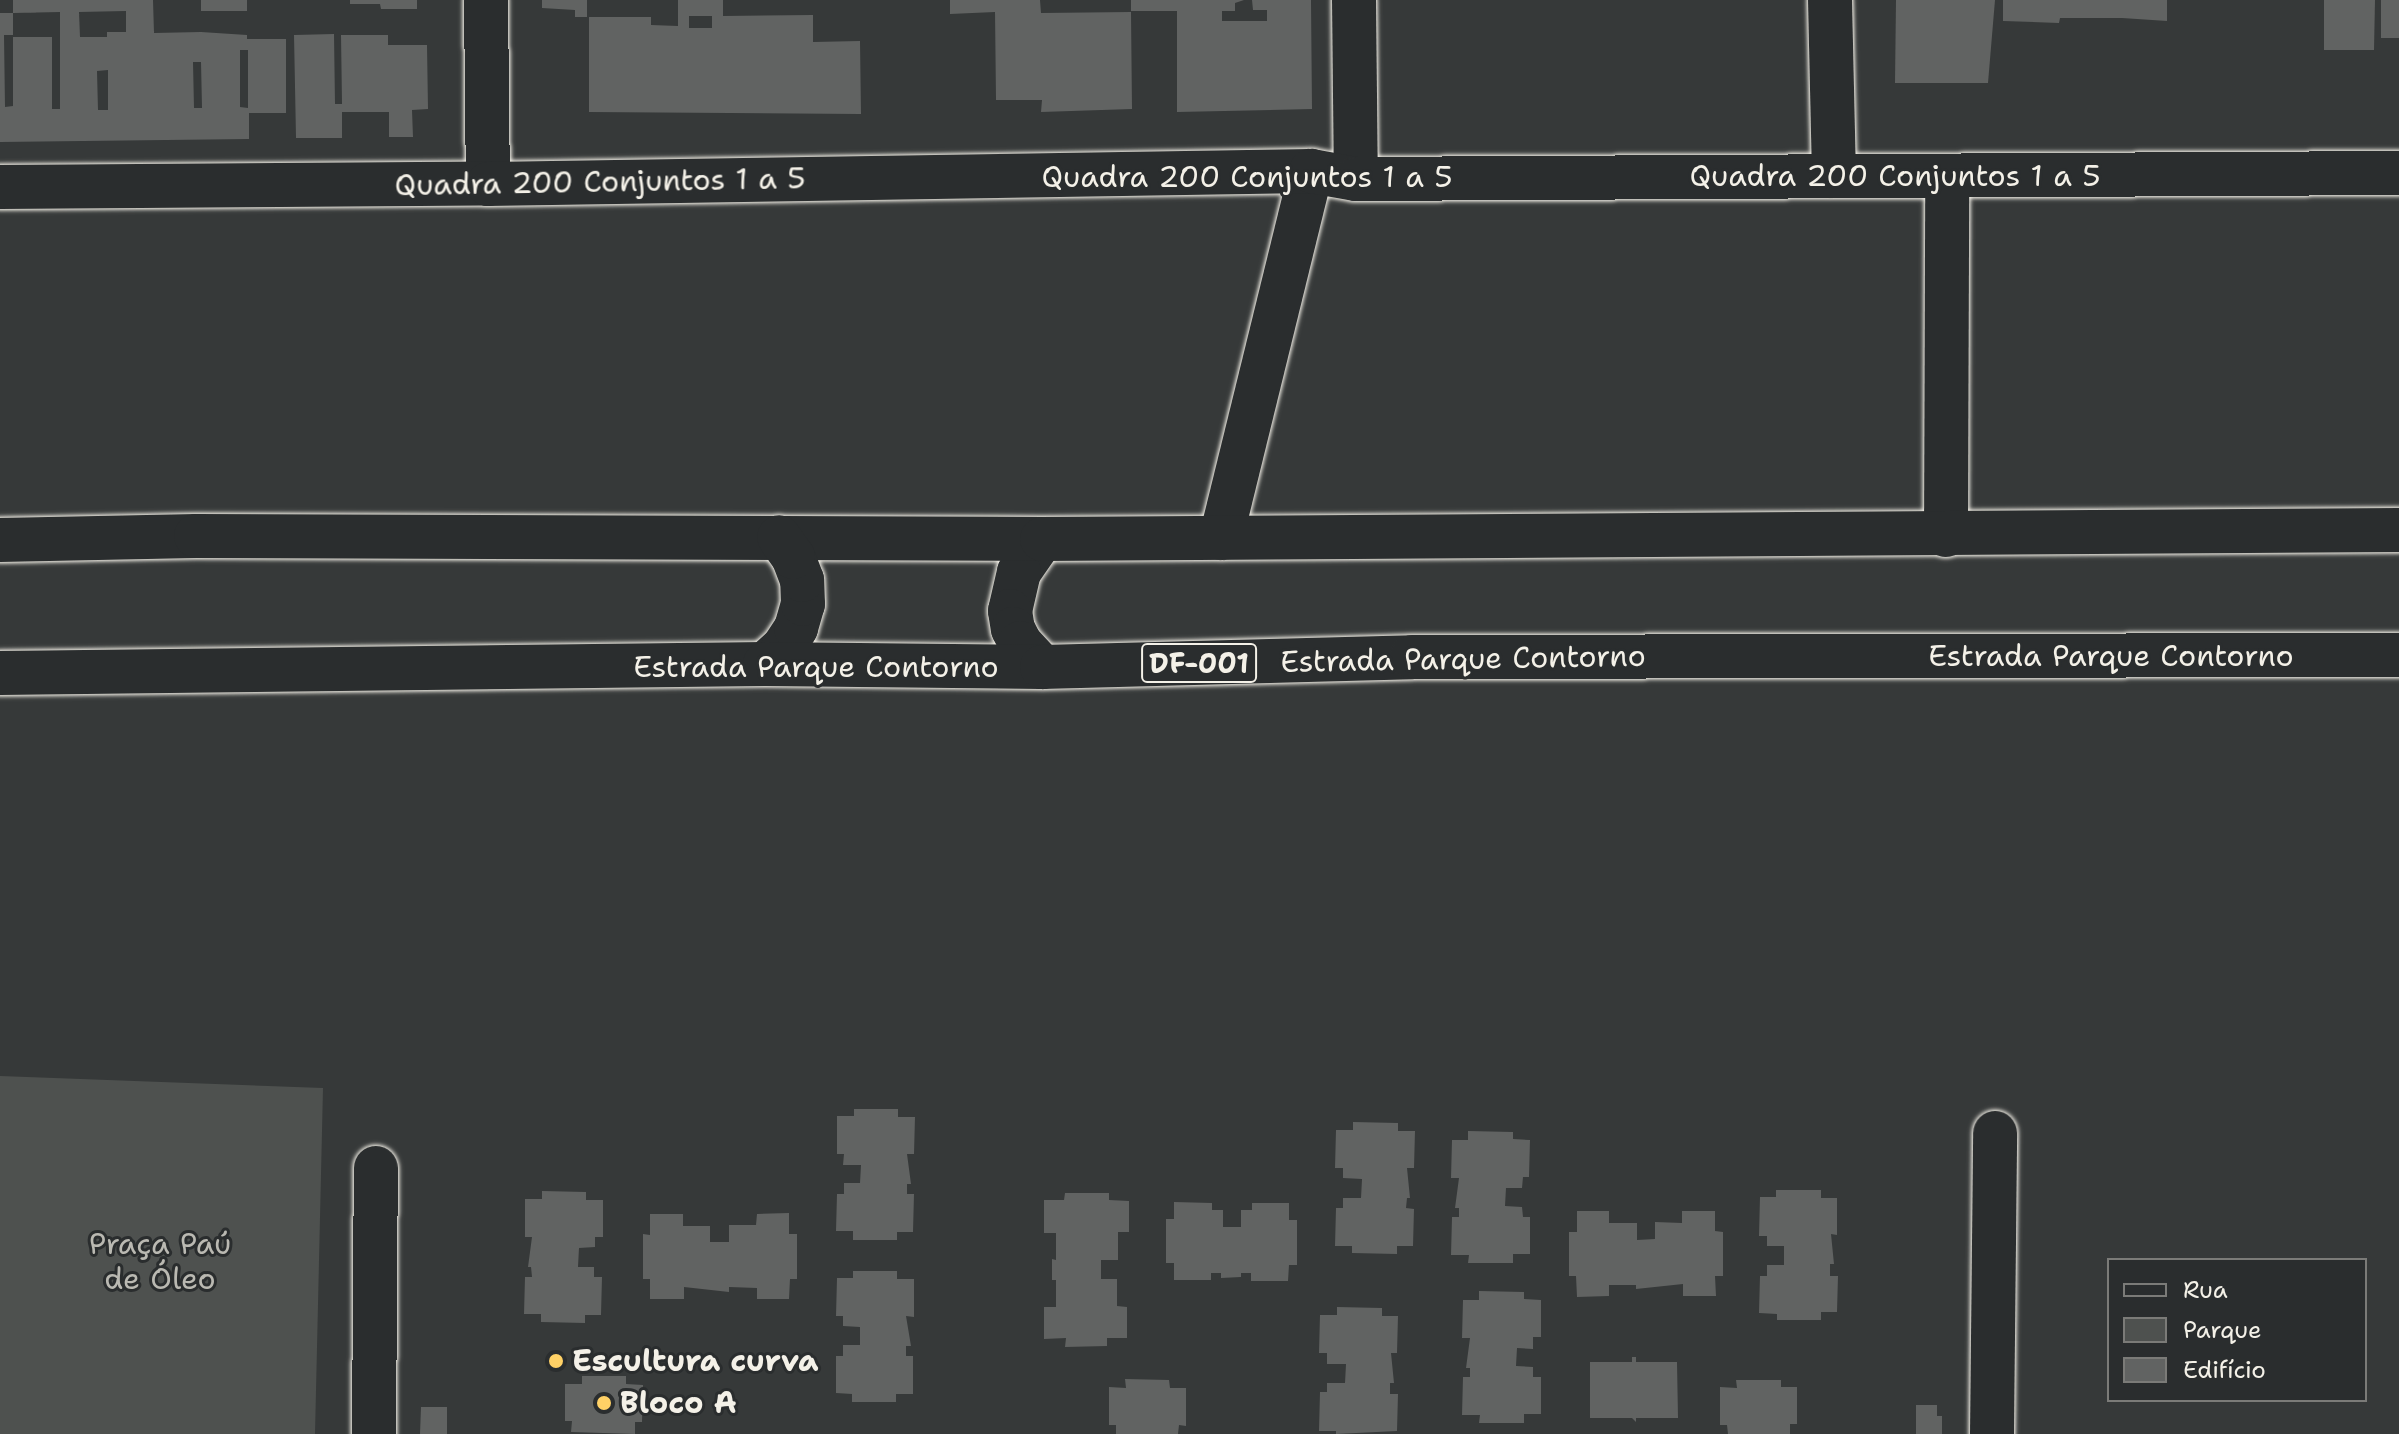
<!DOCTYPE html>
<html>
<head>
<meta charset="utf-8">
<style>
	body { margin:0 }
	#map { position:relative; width:2399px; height:1434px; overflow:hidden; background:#363939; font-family:"Shantell Sans",sans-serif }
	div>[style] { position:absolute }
	.green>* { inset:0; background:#4e514f }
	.building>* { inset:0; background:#616362 }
	.roads { filter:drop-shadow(0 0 2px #f4f1e8) drop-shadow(0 0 2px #f4f1e8) }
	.minor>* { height:44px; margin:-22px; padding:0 22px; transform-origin:22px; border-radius:22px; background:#2a2d2e }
	.tertiary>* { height:44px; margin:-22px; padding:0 22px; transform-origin:22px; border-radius:22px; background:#2a2d2e }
	.trunk>* { height:44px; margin:-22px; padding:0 22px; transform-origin:22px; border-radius:22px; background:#2a2d2e }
	.dots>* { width:22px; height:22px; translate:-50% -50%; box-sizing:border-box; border:4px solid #2a2d2e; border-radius:50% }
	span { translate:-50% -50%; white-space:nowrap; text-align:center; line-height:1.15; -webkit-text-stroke:6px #2a2d2e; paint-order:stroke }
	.shield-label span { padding:2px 6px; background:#2a2d2e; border:2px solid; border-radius:6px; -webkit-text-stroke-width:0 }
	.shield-label { font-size:28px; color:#f4f1e8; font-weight:700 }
	.street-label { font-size:30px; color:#f4f1e8 }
	.park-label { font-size:30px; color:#bab9b2 }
	.poi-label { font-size:30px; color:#f4f1e8; font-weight:700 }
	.left { translate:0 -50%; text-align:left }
	.legend { position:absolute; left:2107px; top:1258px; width:260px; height:144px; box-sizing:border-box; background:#2a2d2e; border:2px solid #7b7b78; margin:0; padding:10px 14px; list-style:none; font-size:24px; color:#f4f1e8 }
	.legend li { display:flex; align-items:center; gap:16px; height:40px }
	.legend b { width:40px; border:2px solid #7b7b78 }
</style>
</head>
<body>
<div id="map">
	<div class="green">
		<div style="clip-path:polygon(0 1076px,323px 1088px,315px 1434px,0 1434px)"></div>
	</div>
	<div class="building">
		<div style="clip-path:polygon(evenodd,13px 0,153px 0,154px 33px,201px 32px,247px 35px,247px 39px,286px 39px,286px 113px,249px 113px,249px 139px,0 142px,0 13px,13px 13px,13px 35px,4px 35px,5px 107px,13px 106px,13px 37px,52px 37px,52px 109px,60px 109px,60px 12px,13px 13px,13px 0,126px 11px,126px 32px,107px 32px,107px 37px,80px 37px,79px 12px,126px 11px,13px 0,240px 50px,248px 50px,248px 108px,240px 107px,240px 50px,13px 0,193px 62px,201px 62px,202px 108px,194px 108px,193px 62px,13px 0,108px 70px,108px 110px,98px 110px,97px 71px,108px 70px)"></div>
		<div style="clip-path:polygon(201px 0,247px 0,247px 11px,201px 11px)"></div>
		<div style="clip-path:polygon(350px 0,417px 0,417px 9px,381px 9px,380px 4px,350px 4px)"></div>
		<div style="clip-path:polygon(542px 0,587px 0,587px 17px,575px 17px,575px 10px,542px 8px)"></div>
		<div style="clip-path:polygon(evenodd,678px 0,723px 0,723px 16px,813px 15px,813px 42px,860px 41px,861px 114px,589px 112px,589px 17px,651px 17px,651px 25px,678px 26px,678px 0,689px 16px,712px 16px,712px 28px,689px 28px,689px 16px)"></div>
		<div style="clip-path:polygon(950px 0,1040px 0,1041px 13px,1131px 12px,1132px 109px,1041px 112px,1042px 100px,996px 100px,995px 12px,950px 14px)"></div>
		<div style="clip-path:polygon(1131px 0,1244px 0,1235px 3px,1235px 11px,1222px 11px,1222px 21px,1267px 21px,1267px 10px,1253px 10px,1252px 0,1311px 0,1312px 109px,1177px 112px,1177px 11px,1131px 11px)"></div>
		<div style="clip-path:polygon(1896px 0,1995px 0,1988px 83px,1895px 83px)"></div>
		<div style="clip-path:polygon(2003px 0,2167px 0,2167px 21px,2122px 18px,2060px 18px,2059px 23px,2003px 21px)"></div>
		<div style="clip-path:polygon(2324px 0,2375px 0,2374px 50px,2324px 50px)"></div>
		<div style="clip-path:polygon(2381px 0,2399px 0,2399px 38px,2381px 38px)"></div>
		<div style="clip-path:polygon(334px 34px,335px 104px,342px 104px,341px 35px,388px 35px,388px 45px,427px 45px,428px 109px,412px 110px,413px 137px,389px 137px,389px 112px,342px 112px,342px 138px,296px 138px,294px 35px)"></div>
		<div style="clip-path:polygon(854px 1109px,898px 1109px,898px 1117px,915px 1117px,914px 1154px,907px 1154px,911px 1184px,907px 1184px,907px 1194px,914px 1194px,913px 1232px,897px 1232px,897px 1240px,853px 1240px,853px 1231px,836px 1231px,837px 1194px,844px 1194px,844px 1183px,860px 1183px,861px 1165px,843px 1165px,844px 1154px,837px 1154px,837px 1116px,854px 1116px)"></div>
		<div style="clip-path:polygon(1353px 1122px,1398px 1123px,1398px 1131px,1415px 1131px,1414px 1168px,1407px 1168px,1410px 1198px,1407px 1198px,1406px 1208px,1414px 1209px,1413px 1246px,1397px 1246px,1397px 1254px,1352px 1253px,1352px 1246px,1335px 1246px,1336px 1208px,1343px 1208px,1343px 1198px,1361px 1198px,1362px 1179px,1343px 1178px,1343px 1168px,1335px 1168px,1336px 1130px,1353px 1130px)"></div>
		<div style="clip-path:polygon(1468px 1131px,1513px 1132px,1513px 1139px,1530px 1140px,1529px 1177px,1523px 1177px,1522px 1188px,1506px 1188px,1505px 1206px,1522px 1207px,1523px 1217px,1530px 1217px,1530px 1254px,1513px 1254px,1513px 1263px,1468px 1263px,1469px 1255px,1451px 1255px,1452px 1217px,1459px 1217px,1459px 1208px,1455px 1208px,1459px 1178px,1451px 1178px,1452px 1140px,1468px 1140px)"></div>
		<div style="clip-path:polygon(1776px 1190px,1821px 1190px,1821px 1198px,1837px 1198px,1837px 1235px,1831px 1234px,1834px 1264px,1830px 1264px,1830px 1276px,1838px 1276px,1837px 1312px,1821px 1312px,1821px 1320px,1777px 1320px,1777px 1314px,1759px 1313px,1760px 1276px,1767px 1276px,1767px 1265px,1784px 1265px,1784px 1246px,1767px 1246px,1767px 1236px,1759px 1236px,1760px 1197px,1776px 1197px)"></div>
		<div style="clip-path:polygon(542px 1191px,586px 1192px,586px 1200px,603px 1200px,603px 1237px,595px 1237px,595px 1247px,579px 1248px,578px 1267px,594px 1267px,594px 1277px,602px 1277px,601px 1315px,585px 1315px,585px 1323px,541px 1322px,541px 1314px,524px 1314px,525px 1277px,532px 1277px,531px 1267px,528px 1267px,532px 1237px,525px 1237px,525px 1199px,542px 1199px)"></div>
		<div style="clip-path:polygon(1065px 1193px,1109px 1193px,1109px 1200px,1129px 1201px,1129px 1232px,1118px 1232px,1118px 1260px,1101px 1260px,1101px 1279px,1117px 1279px,1117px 1306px,1127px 1307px,1127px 1338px,1107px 1338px,1107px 1346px,1065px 1347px,1066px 1338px,1044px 1339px,1044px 1307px,1056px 1307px,1056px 1280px,1052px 1280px,1052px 1259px,1056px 1260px,1056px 1233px,1044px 1233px,1044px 1200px,1064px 1200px)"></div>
		<div style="clip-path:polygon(1174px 1202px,1212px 1203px,1212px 1210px,1223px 1210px,1223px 1227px,1241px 1227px,1241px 1210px,1252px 1210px,1252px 1203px,1289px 1203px,1289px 1220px,1297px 1220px,1297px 1265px,1289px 1265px,1288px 1281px,1251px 1281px,1251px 1273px,1241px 1273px,1241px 1277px,1221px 1278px,1221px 1273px,1211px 1273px,1211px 1280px,1174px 1280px,1174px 1263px,1166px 1263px,1166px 1219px,1174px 1219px)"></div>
		<div style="clip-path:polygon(1577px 1211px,1609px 1211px,1609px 1223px,1637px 1223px,1637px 1240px,1655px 1239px,1655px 1222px,1682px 1223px,1682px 1211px,1715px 1211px,1715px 1231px,1723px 1232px,1723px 1276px,1715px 1276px,1716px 1296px,1683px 1296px,1683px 1284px,1636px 1289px,1636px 1285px,1609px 1285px,1609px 1296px,1577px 1297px,1576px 1276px,1569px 1276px,1569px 1232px,1577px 1232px)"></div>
		<div style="clip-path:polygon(789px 1213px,789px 1234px,797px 1234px,797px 1279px,790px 1279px,789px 1299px,757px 1299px,757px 1288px,729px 1287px,729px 1292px,684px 1287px,684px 1299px,650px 1299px,650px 1279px,643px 1279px,643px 1234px,650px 1235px,650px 1214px,683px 1214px,683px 1226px,710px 1226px,710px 1242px,729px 1242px,729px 1225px,756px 1225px,757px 1214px)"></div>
		<div style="clip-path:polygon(853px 1271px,897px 1271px,897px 1279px,914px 1279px,914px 1317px,906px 1316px,911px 1346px,906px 1346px,906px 1356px,913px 1356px,913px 1394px,896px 1394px,896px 1402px,852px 1402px,852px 1394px,836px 1393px,836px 1356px,843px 1356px,843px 1345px,860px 1345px,860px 1327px,843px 1326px,843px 1316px,836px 1316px,837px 1278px,853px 1278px)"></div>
		<div style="clip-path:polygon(1479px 1291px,1524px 1292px,1524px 1299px,1541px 1300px,1541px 1337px,1533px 1337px,1533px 1349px,1517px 1348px,1516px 1366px,1533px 1367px,1533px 1377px,1541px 1377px,1541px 1414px,1524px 1414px,1524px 1423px,1479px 1423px,1480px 1415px,1462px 1415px,1463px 1377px,1470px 1377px,1470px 1368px,1466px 1368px,1470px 1338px,1462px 1338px,1463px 1300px,1479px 1300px)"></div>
		<div style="clip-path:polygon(1337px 1307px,1382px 1308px,1382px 1316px,1398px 1316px,1397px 1353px,1391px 1353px,1394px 1383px,1390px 1383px,1390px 1394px,1398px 1394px,1397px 1431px,1336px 1434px,1336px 1431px,1319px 1431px,1320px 1392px,1327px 1392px,1327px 1383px,1345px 1383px,1346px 1364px,1327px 1364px,1327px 1353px,1319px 1353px,1320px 1315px,1337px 1315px)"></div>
		<div style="clip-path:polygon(1632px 1357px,1636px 1357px,1636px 1362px,1677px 1362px,1678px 1418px,1636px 1418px,1636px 1422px,1632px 1418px,1590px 1418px,1590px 1362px,1632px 1362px)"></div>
		<div style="clip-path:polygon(582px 1376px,626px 1376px,626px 1384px,643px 1385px,642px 1422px,635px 1422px,635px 1434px,571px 1432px,572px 1421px,565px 1421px,565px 1384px,582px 1384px)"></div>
		<div style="clip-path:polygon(1125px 1379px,1169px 1380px,1170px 1388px,1186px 1388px,1186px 1426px,1179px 1425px,1178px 1434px,1116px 1434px,1116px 1425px,1109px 1425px,1109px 1387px,1126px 1388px)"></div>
		<div style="clip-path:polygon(1736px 1380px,1781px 1380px,1781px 1387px,1797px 1387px,1797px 1424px,1790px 1424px,1790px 1434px,1728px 1434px,1727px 1425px,1720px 1425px,1720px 1387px,1737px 1388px)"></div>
		<div style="clip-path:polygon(1916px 1405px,1937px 1405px,1937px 1416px,1942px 1416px,1942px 1434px,1916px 1434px)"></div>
		<div style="clip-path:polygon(421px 1407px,447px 1407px,447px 1434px,420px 1434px)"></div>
	</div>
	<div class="roads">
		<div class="minor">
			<div style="left:1354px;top:0;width:179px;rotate:89.4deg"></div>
			<div style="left:1830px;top:0;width:176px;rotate:88.7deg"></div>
			<div style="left:1946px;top:535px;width:359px;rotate:-89.8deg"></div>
			<div style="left:1221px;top:538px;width:378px;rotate:-76.2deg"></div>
			<div style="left:374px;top:1434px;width:266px;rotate:-89.6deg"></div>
			<div style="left:1992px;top:1434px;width:301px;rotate:-89.4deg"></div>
		</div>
		<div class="tertiary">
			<div style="left:486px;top:0;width:184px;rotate:89.4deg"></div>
			<div style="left:0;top:187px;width:488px;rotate:-0.4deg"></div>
			<div style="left:488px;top:184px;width:823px;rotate:-0.9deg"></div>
			<div style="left:1311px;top:171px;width:46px;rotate:10.1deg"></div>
			<div style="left:1356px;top:179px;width:1043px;rotate:-0.33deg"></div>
		</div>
		<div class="trunk">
			<div style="left:1042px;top:539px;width:40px;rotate:124.9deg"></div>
			<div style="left:1019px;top:572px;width:40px;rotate:103deg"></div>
			<div style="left:1010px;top:611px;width:18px;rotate:81deg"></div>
			<div style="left:1013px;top:629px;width:16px;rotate:63deg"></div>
			<div style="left:1020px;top:643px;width:33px;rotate:47deg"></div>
			<div style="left:0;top:540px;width:196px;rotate:-1.2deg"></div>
			<div style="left:196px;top:536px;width:846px;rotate:0.2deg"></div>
			<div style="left:1042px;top:539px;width:1357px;rotate:-0.38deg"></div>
			<div style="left:765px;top:664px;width:24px;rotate:-42deg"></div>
			<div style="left:783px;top:648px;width:24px;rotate:-57deg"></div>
			<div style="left:796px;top:628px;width:25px;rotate:-74deg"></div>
			<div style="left:803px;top:604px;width:24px;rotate:-92deg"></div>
			<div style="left:802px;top:580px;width:25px;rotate:-111deg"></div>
			<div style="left:793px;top:557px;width:24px;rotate:-125deg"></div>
			<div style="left:0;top:673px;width:765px;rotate:-0.67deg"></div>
			<div style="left:765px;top:664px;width:277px;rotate:0.6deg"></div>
			<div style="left:1042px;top:667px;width:370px;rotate:-1.5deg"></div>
			<div style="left:1412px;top:657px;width:987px;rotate:-0.12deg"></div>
		</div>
	</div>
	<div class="dots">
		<div style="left:556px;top:1361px;background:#ffd166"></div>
		<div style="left:604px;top:1403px;background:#ffd166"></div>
	</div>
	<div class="shield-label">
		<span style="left:1199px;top:663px">DF-001</span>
	</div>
	<div class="street-label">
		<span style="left:1895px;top:176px">Quadra 200 Conjuntos 1 a 5</span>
		<span style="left:1247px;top:177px">Quadra 200 Conjuntos 1 a 5</span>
		<span style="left:600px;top:182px;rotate:-1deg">Quadra 200 Conjuntos 1 a 5</span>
		<span style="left:2111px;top:656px">Estrada Parque Contorno</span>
		<span style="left:1463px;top:659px;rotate:-1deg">Estrada Parque Contorno</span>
		<span style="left:816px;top:667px">Estrada Parque Contorno</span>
	</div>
	<div class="park-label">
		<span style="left:160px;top:1261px">Praça Paú<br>de Óleo</span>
	</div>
	<div class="poi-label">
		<span class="left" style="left:572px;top:1361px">Escultura curva</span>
		<span class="left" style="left:620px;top:1403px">Bloco A</span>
	</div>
	<ul class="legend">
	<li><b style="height:10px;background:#2a2d2e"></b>Rua</li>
	<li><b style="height:22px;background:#4e514f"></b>Parque</li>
	<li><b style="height:22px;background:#616362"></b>Edifício</li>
	</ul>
</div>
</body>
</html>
